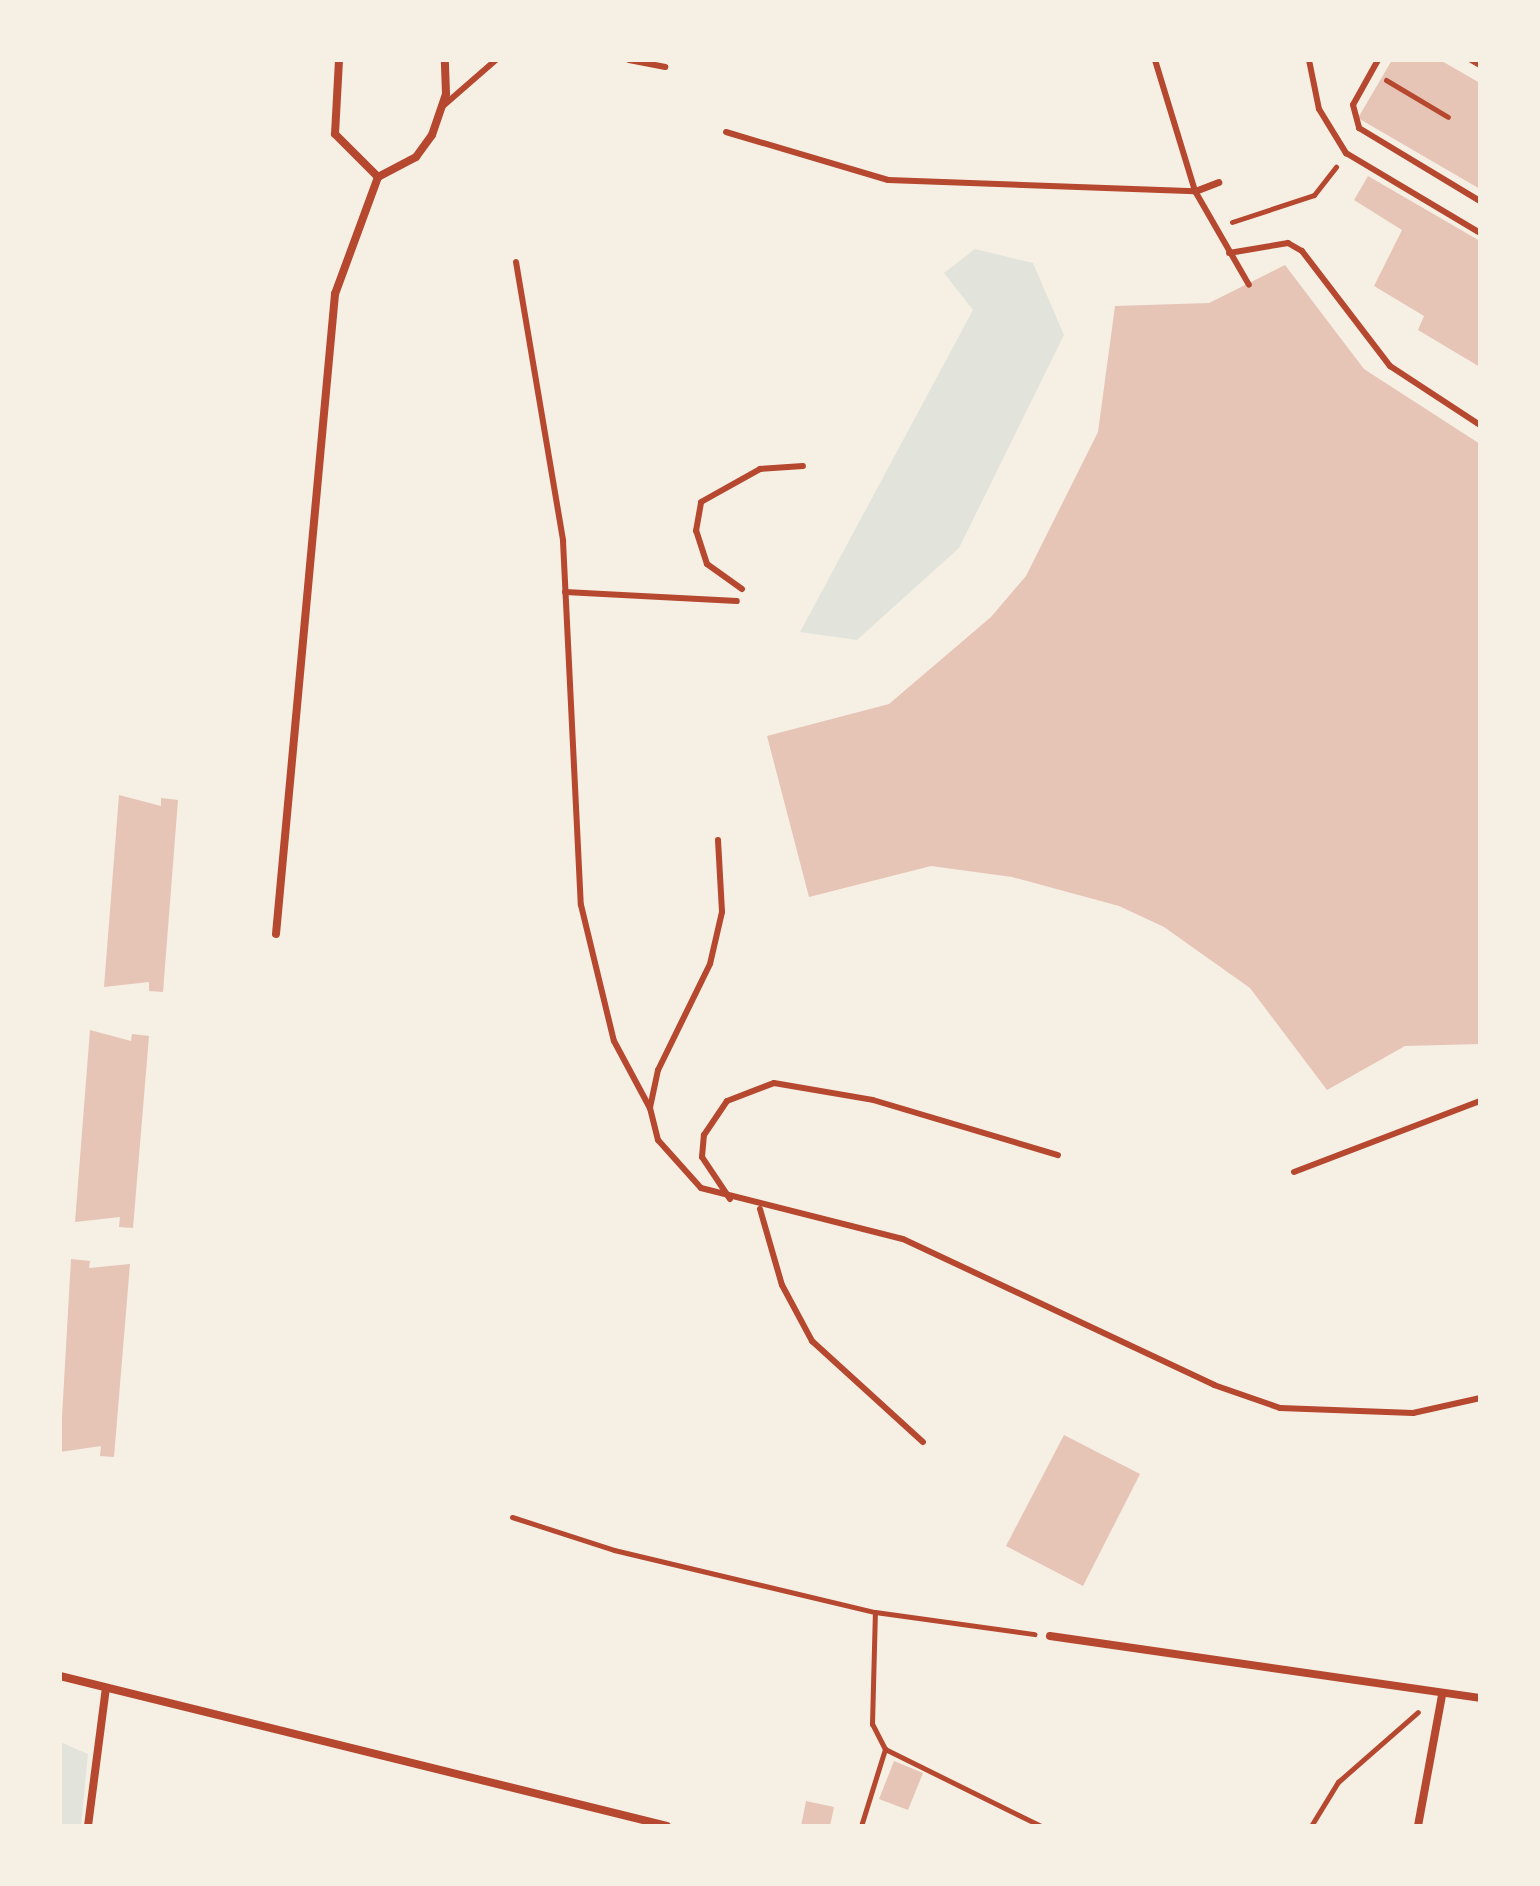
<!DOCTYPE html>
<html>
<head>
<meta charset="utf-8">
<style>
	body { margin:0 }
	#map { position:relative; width:1540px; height:1886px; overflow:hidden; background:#f6efe4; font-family:Poppins,sans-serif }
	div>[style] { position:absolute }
	.green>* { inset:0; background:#e2e4dc }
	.building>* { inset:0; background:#e6c5b7 }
	.path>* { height:5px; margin:-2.5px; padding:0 2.5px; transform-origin:2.5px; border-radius:2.5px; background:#b5482f }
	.service>* { height:6px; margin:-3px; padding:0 3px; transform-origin:3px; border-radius:3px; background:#b5482f }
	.pedestrian>* { height:7px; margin:-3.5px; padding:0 3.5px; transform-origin:3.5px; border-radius:3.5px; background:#b5482f }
	.minor>* { height:8px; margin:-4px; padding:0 4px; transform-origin:4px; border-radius:4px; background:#b5482f }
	span { translate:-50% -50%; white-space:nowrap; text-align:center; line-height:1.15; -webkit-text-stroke:6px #f6efe4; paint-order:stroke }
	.frame { position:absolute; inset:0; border:62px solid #f6efe4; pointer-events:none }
</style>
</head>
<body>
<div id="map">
	<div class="green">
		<div style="clip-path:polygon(975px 249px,1033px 263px,1064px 335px,959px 548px,857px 640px,800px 632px,973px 310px,944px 273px)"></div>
		<div style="clip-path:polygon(60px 1742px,88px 1754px,81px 1826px,60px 1826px)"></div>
	</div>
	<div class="building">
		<div style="clip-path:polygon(1392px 60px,1440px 60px,1480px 83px,1480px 189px,1358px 118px)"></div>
		<div style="clip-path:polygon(1368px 176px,1480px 241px,1480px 367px,1418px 330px,1424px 316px,1374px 286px,1402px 230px,1354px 200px)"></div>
		<div style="clip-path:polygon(1285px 265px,1364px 369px,1480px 444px,1480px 1044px,1405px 1046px,1327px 1090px,1250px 988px,1164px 927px,1119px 906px,1012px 877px,931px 866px,809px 897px,767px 736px,889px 704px,991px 617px,1026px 576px,1098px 432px,1115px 306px,1209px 303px)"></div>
		<div style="clip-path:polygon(119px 795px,161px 806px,161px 798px,178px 800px,163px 992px,149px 991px,149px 982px,104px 987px)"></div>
		<div style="clip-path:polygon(90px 1030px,131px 1041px,132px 1034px,149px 1036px,133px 1228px,119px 1227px,120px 1217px,75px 1222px)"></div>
		<div style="clip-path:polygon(71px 1259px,90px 1261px,89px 1268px,130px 1264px,114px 1457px,100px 1456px,101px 1446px,60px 1452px)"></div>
		<div style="clip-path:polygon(1064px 1435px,1140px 1474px,1083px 1586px,1006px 1546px)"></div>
		<div style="clip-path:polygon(894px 1761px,923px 1773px,908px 1810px,879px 1799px)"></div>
		<div style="clip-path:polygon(806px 1801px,834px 1807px,830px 1826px,801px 1826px)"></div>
	</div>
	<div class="path">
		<div style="left:1386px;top:80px;width:72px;rotate:30.8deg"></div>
		<div style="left:1232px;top:222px;width:86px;rotate:-18.2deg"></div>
		<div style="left:1314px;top:195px;width:36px;rotate:-52deg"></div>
		<div style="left:512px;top:1517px;width:107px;rotate:17.9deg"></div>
		<div style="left:614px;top:1550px;width:268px;rotate:13.4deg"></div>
		<div style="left:875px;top:1612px;width:161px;rotate:7.9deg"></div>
		<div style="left:885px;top:1749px;width:174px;rotate:26.3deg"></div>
		<div style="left:861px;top:1826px;width:81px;rotate:-72.7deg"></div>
		<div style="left:885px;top:1749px;width:28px;rotate:-117deg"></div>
		<div style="left:872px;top:1724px;width:112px;rotate:-88.5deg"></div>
		<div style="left:1311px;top:1826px;width:52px;rotate:-58.5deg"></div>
		<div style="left:1338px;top:1782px;width:106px;rotate:-41.2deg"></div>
	</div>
	<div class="service">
		<div style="left:629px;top:60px;width:37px;rotate:11deg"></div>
		<div style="left:1155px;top:60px;width:137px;rotate:73deg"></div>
		<div style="left:1195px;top:191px;width:108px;rotate:60.1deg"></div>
		<div style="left:1309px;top:60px;width:50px;rotate:78.5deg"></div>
		<div style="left:1319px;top:109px;width:52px;rotate:58.5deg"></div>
		<div style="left:1346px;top:153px;width:156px;rotate:30.8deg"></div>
		<div style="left:1378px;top:60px;width:51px;rotate:119.1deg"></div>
		<div style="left:1353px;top:105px;width:24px;rotate:75deg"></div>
		<div style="left:1359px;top:128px;width:141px;rotate:31.1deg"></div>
		<div style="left:1471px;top:60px;width:10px;rotate:29deg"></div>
		<div style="left:443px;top:106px;width:70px;rotate:-41deg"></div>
		<div style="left:726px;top:132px;width:169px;rotate:16.5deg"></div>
		<div style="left:888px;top:180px;width:307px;rotate:2.1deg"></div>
		<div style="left:1229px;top:253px;width:60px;rotate:-9.6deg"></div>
		<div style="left:1288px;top:243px;width:16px;rotate:30deg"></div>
		<div style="left:1302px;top:251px;width:145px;rotate:52.6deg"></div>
		<div style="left:1390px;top:366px;width:108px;rotate:33.2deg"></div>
		<div style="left:516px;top:262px;width:283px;rotate:80.4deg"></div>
		<div style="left:563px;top:541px;width:364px;rotate:87.2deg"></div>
		<div style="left:581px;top:905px;width:140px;rotate:76.4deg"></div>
		<div style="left:614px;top:1041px;width:76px;rotate:61.8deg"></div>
		<div style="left:742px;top:589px;width:43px;rotate:-144.5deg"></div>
		<div style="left:707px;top:564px;width:35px;rotate:-108deg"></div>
		<div style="left:696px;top:531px;width:29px;rotate:-80deg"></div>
		<div style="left:701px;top:502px;width:68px;rotate:-29.2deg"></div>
		<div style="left:760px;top:469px;width:43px;rotate:-4deg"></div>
		<div style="left:565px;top:592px;width:172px;rotate:3deg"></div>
		<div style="left:718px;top:840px;width:72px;rotate:86.8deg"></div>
		<div style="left:722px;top:912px;width:53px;rotate:103deg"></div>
		<div style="left:710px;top:964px;width:118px;rotate:116.1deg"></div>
		<div style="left:658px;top:1070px;width:39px;rotate:102deg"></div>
		<div style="left:650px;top:1108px;width:33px;rotate:76deg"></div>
		<div style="left:658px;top:1140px;width:64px;rotate:48.1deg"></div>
		<div style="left:701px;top:1188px;width:208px;rotate:14.2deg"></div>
		<div style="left:903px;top:1239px;width:344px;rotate:25.1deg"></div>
		<div style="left:1214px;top:1385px;width:70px;rotate:19.2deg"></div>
		<div style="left:1280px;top:1408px;width:133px;rotate:2.2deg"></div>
		<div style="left:1413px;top:1413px;width:69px;rotate:-12.6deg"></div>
		<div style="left:1294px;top:1172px;width:199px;rotate:-20.9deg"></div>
		<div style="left:730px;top:1199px;width:50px;rotate:-123.7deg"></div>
		<div style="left:702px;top:1157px;width:22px;rotate:-85deg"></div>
		<div style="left:704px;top:1135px;width:41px;rotate:-55.9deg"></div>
		<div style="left:727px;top:1101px;width:50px;rotate:-21deg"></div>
		<div style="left:774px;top:1083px;width:100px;rotate:9.7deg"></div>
		<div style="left:873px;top:1100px;width:193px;rotate:16.6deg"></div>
		<div style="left:760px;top:1209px;width:79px;rotate:73.9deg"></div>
		<div style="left:782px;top:1285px;width:64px;rotate:61.8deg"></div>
		<div style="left:812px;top:1341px;width:150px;rotate:42.3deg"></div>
	</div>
	<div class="pedestrian">
		<div style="left:1195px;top:191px;width:25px;rotate:-21deg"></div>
	</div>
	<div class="minor">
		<div style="left:339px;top:60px;width:74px;rotate:93.1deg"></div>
		<div style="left:335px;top:134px;width:61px;rotate:45deg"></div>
		<div style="left:276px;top:934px;width:643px;rotate:-84.73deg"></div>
		<div style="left:335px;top:294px;width:125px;rotate:-69.8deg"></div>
		<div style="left:378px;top:177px;width:43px;rotate:-27.8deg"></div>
		<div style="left:416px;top:157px;width:27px;rotate:-54deg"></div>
		<div style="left:432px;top:135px;width:43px;rotate:-71.1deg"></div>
		<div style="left:446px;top:94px;width:34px;rotate:-92deg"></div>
		<div style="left:1050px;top:1636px;width:434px;rotate:8.2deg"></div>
		<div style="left:60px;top:1676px;width:625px;rotate:13.88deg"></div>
		<div style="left:88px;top:1826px;width:139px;rotate:-82.6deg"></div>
		<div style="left:1418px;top:1826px;width:133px;rotate:-79.6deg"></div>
	</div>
	<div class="frame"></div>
</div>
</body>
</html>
